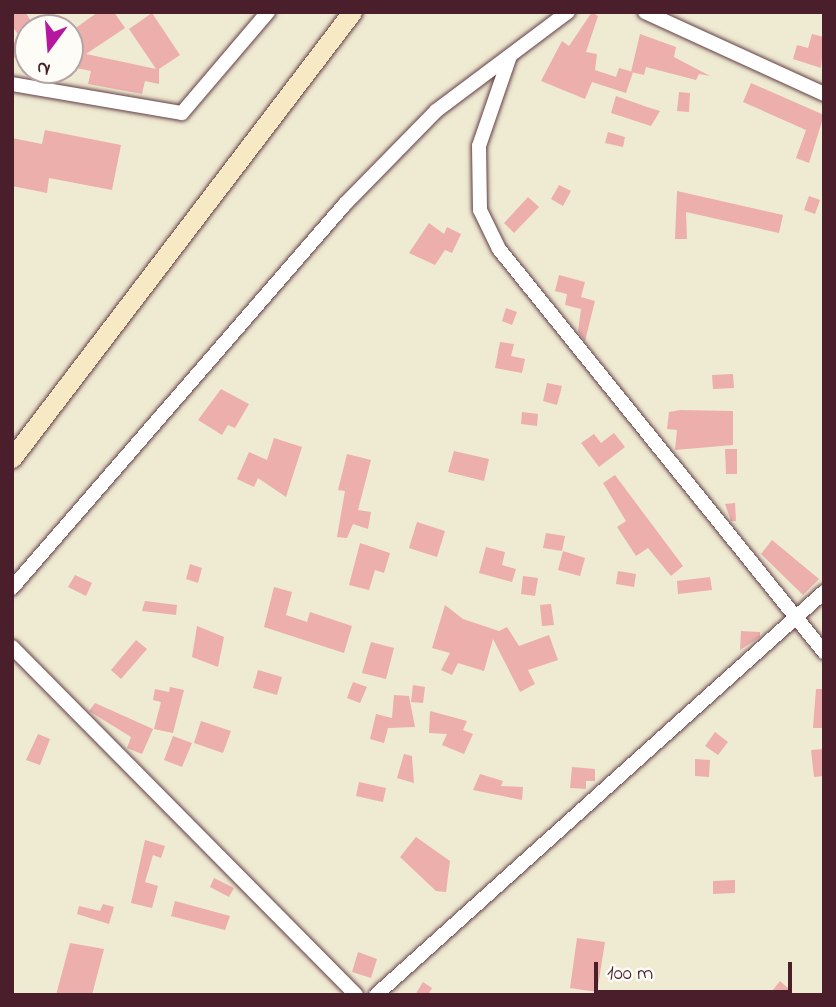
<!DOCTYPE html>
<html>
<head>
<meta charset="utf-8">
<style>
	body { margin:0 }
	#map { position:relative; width:836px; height:1007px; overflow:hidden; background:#efead2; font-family:"Indie Flower",sans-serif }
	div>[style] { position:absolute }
	.building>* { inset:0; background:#ecafac }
	.roads { filter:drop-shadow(0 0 2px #633d44) drop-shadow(0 0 2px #633d44) }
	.street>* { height:14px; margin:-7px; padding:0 7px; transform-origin:7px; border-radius:7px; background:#fff }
	.secondary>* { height:19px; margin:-9.5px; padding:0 9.5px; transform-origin:9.5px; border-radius:9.5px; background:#f7e9c3 }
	span { translate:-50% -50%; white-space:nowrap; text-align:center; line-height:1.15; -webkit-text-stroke:6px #fdfcf7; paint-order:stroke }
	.frame { position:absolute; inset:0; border:14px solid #4a1f2b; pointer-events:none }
	.north { position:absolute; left:14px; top:14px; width:70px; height:70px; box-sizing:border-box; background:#fdfcf7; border:2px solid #b5a4a5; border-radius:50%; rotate:196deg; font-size:19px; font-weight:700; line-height:28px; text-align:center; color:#4a1f2b }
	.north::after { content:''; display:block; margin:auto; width:24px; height:32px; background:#b5179e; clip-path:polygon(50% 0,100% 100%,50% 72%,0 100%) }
	.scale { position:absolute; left:594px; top:962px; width:198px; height:32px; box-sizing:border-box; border:4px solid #4a1f2b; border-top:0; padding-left:9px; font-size:21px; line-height:24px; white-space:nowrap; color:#4a1f2b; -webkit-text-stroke:5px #fdfcf7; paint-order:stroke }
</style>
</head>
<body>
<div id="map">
	<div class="building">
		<div style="clip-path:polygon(12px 12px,25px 12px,36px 28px,28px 28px,28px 60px,12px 57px,12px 42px,25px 44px,12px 26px)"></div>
		<div style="clip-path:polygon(98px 12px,114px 12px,125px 28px,86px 54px,156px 69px,129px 29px,152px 13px,180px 55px,159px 69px,159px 84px,145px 81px,142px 94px,88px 84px,91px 71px,76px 68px,80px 53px,70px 32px)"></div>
		<div style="clip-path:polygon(592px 12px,598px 16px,586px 52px,597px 54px,595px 70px,616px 77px,619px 68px,633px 72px,626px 93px,592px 82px,585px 99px,541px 81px,562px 41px,569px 46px)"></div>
		<div style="clip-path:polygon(640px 34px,676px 47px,674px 57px,710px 76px,699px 74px,696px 80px,646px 67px,644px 75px,631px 72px)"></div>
		<div style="clip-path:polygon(812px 34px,824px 37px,821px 68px,793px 59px,797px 45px,808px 48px)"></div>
		<div style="clip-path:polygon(751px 83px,824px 115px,809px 163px,796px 158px,806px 130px,743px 102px)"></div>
		<div style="clip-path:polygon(679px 92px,690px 93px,689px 112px,677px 111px)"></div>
		<div style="clip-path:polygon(616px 96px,647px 107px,660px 111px,651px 126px,611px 113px)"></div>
		<div style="clip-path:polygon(45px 130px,121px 145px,112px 190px,49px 178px,47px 193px,12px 186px,12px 138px,42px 144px)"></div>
		<div style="clip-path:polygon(608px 132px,625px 137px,623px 147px,605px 143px)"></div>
		<div style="clip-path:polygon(559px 185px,571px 191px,563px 206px,551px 199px)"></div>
		<div style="clip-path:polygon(677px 191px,783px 215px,779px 233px,686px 212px,687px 239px,675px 239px)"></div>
		<div style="clip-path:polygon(809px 196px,820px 200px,815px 214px,804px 210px)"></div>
		<div style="clip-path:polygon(528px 197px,539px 207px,514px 233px,504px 223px)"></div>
		<div style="clip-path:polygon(429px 223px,444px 234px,447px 227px,461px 234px,452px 253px,445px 250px,435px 265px,409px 253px)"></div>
		<div style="clip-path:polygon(559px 275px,585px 282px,581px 297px,595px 301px,585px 341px,578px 331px,581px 309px,565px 305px,567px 294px,555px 291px)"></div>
		<div style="clip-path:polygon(506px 308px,517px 312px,512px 325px,502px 321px)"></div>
		<div style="clip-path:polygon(500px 342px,514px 344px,511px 356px,525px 359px,522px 373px,495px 368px)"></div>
		<div style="clip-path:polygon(733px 374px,734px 388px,713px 389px,712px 375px)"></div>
		<div style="clip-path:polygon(547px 383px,562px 386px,557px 405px,543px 401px)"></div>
		<div style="clip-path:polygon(221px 389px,249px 404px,235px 428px,228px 425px,222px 435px,198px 420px)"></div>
		<div style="clip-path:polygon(680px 410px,733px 411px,733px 445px,675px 450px,677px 430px,667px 429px,669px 412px)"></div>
		<div style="clip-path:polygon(522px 412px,538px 414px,537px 426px,521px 424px)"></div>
		<div style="clip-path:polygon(614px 433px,625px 447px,599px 467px,581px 443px,594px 434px,601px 443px)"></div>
		<div style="clip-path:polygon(274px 438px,302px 447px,286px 497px,258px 478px,254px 487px,237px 479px,249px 452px,267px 460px)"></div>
		<div style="clip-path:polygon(725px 449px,737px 449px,737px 474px,726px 474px)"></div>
		<div style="clip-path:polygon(454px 451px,489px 459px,484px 481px,448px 472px)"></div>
		<div style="clip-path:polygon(347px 454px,371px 460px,358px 510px,371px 512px,368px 529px,353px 524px,347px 538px,337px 537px,345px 491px,338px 490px)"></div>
		<div style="clip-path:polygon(615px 475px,683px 566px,671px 576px,648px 548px,636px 556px,617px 527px,626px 521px,603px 483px)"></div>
		<div style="clip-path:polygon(735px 503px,736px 521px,731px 521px,725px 504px)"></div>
		<div style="clip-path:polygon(417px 522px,445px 531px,437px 557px,409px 548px)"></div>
		<div style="clip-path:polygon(546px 533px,565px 536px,562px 551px,543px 548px)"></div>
		<div style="clip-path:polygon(772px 540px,819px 579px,803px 595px,761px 554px)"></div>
		<div style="clip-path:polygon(360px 543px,390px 553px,384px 573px,375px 570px,369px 590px,349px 585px)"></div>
		<div style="clip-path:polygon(486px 547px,505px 552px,502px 565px,516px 569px,512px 582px,479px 573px)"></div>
		<div style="clip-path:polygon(563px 551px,585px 558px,580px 576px,558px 570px)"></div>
		<div style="clip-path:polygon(190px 564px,202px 568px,198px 583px,186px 579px)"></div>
		<div style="clip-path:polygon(618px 571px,636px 574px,634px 587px,616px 584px)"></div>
		<div style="clip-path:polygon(75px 575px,92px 583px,86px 596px,68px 587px)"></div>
		<div style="clip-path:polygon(523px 576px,538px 578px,535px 596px,521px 594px)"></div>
		<div style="clip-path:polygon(710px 577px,712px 590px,678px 594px,677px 581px)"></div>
		<div style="clip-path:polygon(274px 587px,292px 592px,286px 615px,307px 622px,310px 612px,352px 626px,344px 653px,264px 627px)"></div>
		<div style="clip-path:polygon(145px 601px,177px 605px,176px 615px,142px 611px)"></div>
		<div style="clip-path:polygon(551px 604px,554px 625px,542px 626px,540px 605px)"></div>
		<div style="clip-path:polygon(445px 605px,463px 619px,499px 631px,507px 627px,519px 646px,549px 635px,558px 660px,528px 670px,535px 684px,520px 692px,493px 639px,484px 671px,458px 663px,452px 675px,441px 670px,450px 653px,432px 648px)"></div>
		<div style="clip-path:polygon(197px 626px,224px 637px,218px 667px,192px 657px)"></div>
		<div style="clip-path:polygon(741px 631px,760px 632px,760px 637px,740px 650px)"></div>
		<div style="clip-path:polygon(136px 640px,147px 649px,121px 679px,111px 670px)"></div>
		<div style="clip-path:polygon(371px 642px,394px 648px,386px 679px,362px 673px)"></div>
		<div style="clip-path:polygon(258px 670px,282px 677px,277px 695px,253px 688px)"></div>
		<div style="clip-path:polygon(353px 682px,367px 687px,360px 703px,347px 698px)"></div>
		<div style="clip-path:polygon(413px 685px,425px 687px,423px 703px,411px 702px)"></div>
		<div style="clip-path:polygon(170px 687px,184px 690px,173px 733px,154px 729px,161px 702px,153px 700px,155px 689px,169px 692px)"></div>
		<div style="clip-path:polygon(816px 689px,824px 689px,824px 728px,813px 728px)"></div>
		<div style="clip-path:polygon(394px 695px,409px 696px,415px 727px,388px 728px,384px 743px,370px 739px,376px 714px,392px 718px)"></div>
		<div style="clip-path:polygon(95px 703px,153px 729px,142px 754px,127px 748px,131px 737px,89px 711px)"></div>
		<div style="clip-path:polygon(430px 711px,467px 721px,463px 730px,473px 734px,464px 754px,442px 745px,447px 734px,429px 733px)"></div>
		<div style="clip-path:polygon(201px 721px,231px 731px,223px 753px,194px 743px)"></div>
		<div style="clip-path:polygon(715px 732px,728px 742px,718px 755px,705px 746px)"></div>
		<div style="clip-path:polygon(38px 734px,50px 739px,40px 765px,26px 760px)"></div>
		<div style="clip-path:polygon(173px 736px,192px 743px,182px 767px,164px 760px)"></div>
		<div style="clip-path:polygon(824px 749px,824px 776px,814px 777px,811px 750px)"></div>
		<div style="clip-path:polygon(404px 754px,412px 756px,414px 783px,397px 778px)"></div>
		<div style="clip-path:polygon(695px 759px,710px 760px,709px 777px,695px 776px)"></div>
		<div style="clip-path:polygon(572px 767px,595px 769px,595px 781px,586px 781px,586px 789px,570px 788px)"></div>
		<div style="clip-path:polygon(480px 774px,503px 781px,501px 786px,523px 787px,522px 800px,473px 790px)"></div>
		<div style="clip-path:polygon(359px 782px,386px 788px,383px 802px,356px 796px)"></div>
		<div style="clip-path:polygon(416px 837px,450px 861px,446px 892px,436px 891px,400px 857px)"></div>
		<div style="clip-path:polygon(145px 840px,165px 846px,161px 858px,153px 855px,145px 882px,158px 886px,152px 908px,131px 903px)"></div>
		<div style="clip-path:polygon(214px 878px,234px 888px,229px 897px,210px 887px)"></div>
		<div style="clip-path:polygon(735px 880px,735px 893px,713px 894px,713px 881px)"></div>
		<div style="clip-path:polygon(175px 901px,230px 916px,225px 930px,171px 916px)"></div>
		<div style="clip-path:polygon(103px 904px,114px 907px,109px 924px,77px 914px,79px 906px,100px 911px)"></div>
		<div style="clip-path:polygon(577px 938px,605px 942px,597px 992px,570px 988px)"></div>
		<div style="clip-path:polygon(70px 943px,104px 949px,92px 995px,56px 995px)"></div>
		<div style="clip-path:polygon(358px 952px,377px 959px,371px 978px,352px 972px)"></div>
		<div style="clip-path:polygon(780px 981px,789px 989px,784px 995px,769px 995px)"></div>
		<div style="clip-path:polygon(423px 982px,432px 988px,428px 995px,415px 995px)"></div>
	</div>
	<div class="roads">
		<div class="street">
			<div style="left:645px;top:12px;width:197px;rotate:24.6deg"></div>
			<div style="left:510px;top:56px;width:95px;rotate:109deg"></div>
			<div style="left:479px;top:146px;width:64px;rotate:89.1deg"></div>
			<div style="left:480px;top:210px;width:43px;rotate:64deg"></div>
			<div style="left:499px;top:249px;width:518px;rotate:51.12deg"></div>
			<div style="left:12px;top:84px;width:172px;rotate:9.7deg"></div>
			<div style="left:182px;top:113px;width:133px;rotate:-49.6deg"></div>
			<div style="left:12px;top:588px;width:508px;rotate:-49.07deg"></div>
			<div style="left:345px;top:204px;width:130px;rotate:-45.6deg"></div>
			<div style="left:436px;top:111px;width:165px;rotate:-36.9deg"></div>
			<div style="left:12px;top:647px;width:489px;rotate:45.3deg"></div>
			<div style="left:376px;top:995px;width:603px;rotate:-41.97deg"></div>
		</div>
		<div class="secondary">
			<div style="left:12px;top:458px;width:561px;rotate:-52.68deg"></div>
		</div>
	</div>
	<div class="frame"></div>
	<div class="north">N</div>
	<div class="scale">100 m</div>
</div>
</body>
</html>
